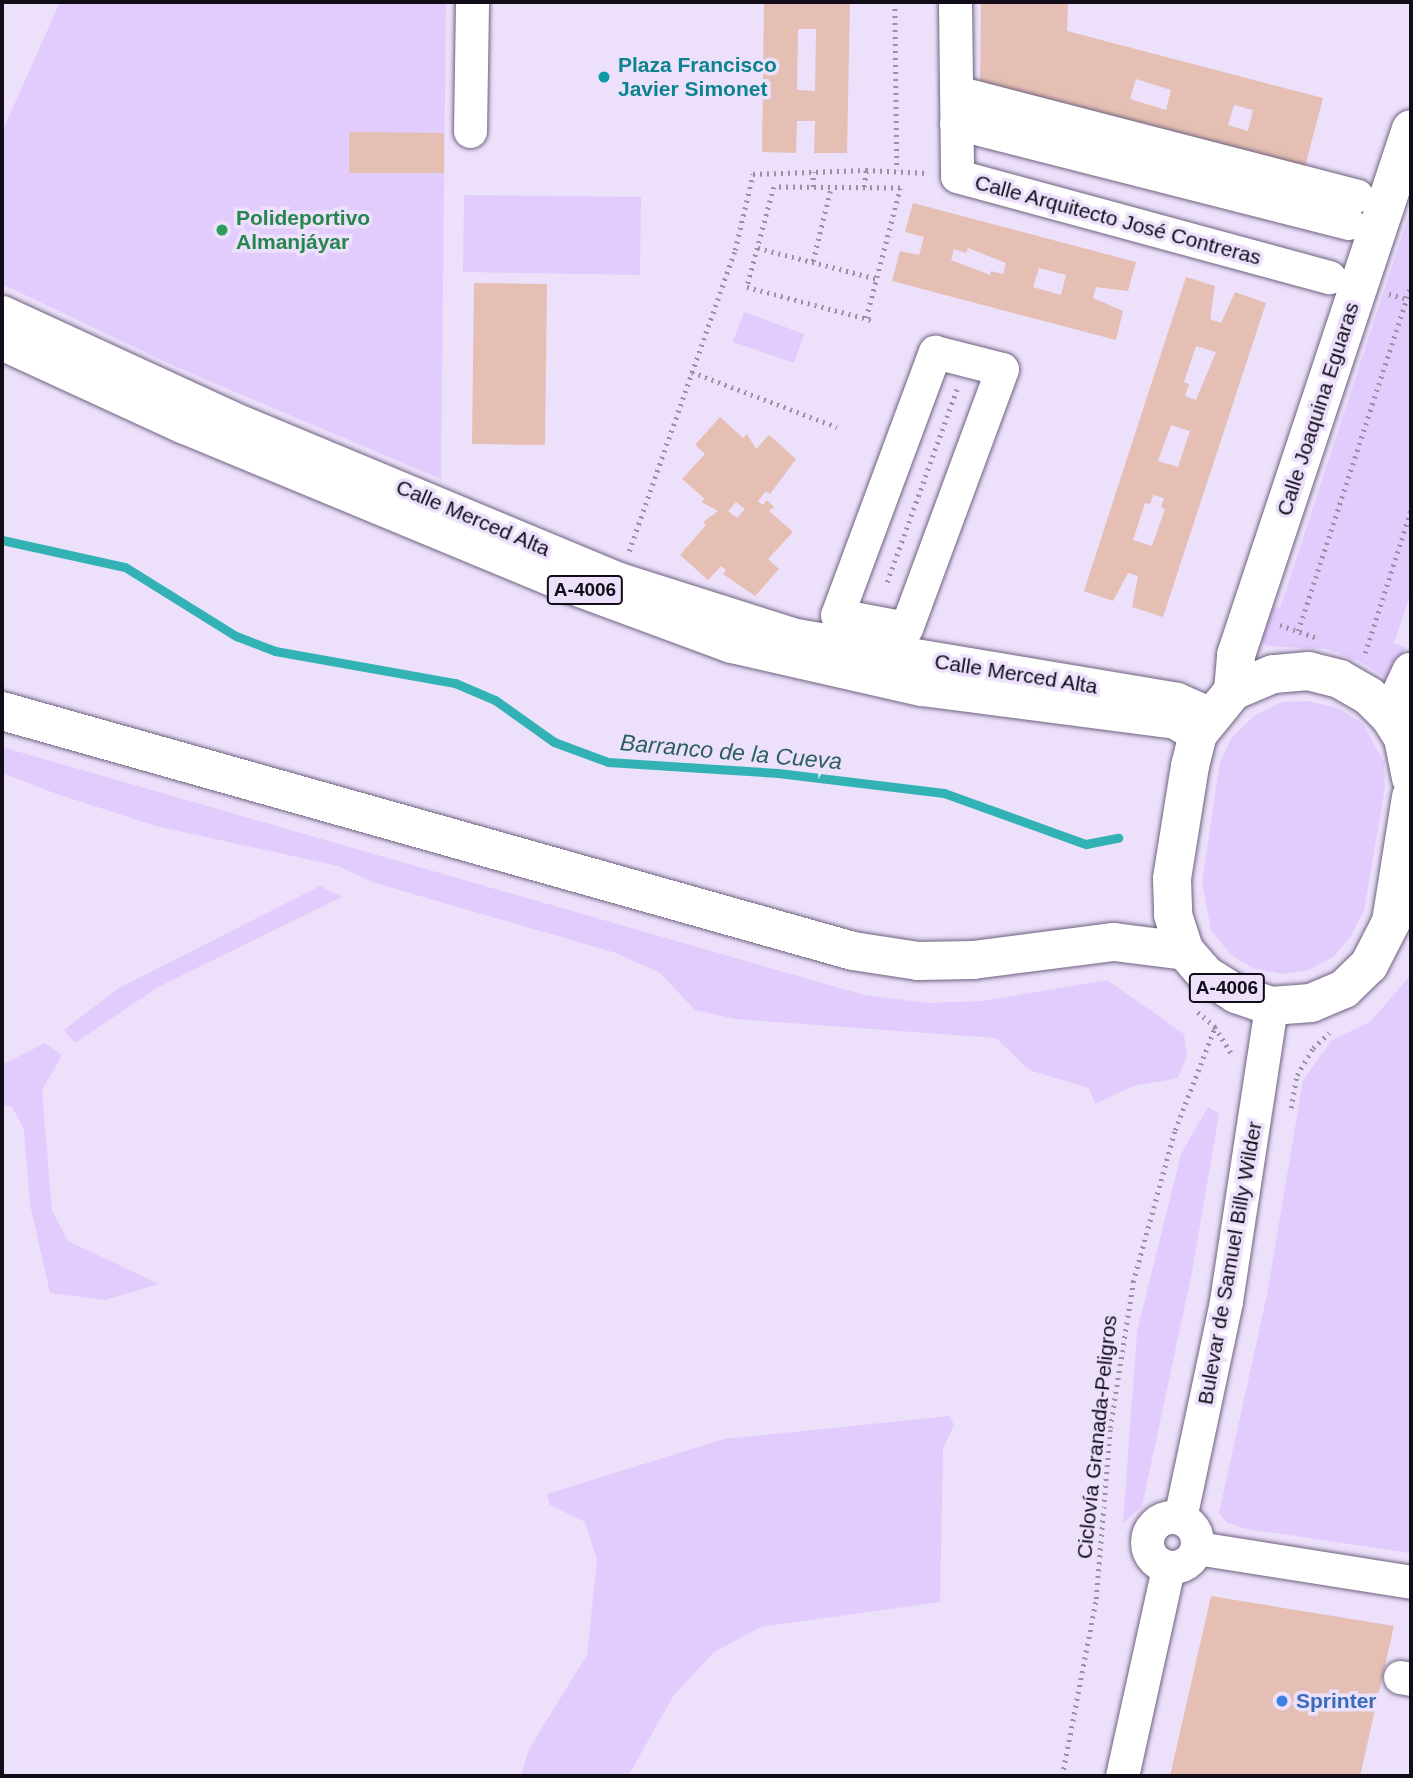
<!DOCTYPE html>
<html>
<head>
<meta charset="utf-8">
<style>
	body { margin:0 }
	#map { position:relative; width:1413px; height:1778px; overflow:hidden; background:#ece0fb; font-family:Helvetica,sans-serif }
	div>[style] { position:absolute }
	.green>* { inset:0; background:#e1ccfd }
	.stream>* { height:9px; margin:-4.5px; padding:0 4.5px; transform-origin:4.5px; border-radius:4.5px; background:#33b2b5 }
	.building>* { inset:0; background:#e5bfb3 }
	.path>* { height:4.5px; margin-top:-2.25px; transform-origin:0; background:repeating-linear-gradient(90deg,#9b91a6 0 2px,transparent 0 7px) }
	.roads { filter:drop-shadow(0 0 2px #6f627f) drop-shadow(0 0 2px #6f627f) }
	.minor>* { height:33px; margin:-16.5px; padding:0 16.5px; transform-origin:16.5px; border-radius:16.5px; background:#fff }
	.minor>.ring { margin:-16.5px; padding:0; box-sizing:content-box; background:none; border:33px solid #fff; border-radius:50% }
	.major>* { height:38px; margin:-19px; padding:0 19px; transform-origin:19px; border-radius:19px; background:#fff }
	.dots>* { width:19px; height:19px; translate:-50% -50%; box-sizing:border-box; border:4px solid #ece0fb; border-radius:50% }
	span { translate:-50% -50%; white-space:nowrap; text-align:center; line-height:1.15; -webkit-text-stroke:7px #ece0fb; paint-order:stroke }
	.shield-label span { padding:2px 5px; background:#ece0fb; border:2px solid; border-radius:5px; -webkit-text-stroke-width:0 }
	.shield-label { font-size:19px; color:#110c17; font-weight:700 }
	.culture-label { font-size:21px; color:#0d838f; font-weight:700 }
	.left { translate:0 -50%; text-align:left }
	.leisure-label { font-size:21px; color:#27864d; font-weight:700 }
	.street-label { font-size:21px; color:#110c17 }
	.shop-label { font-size:21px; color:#366cbe; font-weight:700 }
	.water-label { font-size:23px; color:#2c5f60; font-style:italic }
	.frame { position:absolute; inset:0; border:4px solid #110c17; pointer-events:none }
</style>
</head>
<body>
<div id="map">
	<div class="green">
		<div style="clip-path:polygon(60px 2px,446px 2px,441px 479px,176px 367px,2px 284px,2px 132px)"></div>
		<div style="clip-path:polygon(464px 195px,641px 197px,640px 275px,463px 272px)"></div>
		<div style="clip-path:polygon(1411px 209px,1411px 592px,1394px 643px,1405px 647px,1393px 683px,1363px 663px,1327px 649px,1267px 646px,1260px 639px,1267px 605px,1280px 608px)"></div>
		<div style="clip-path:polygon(744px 312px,804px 334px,794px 363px,733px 342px)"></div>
		<div style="clip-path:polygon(1309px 701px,1340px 709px,1363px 724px,1384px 762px,1385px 788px,1364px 911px,1349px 939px,1333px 957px,1309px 970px,1284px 974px,1255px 969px,1231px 955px,1211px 930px,1202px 882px,1220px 762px,1232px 737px,1254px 716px,1281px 702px)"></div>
		<div style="clip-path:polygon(2px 747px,864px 995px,928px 1003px,982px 1001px,1107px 980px,1184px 1034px,1187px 1056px,1178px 1078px,1133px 1086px,1095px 1104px,1089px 1088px,1029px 1070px,996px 1038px,736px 1019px,695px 1010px,660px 973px,616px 953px,372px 882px,338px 866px,156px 826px,57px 794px,2px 773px)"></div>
		<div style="clip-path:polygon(320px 886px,342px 897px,158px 987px,75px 1043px,64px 1030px,119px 988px)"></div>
		<div style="clip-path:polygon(1411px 975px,1411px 1553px,1247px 1529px,1227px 1523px,1219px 1513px,1267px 1295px,1303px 1080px,1332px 1040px,1370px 1022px)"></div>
		<div style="clip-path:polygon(45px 1043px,62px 1055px,42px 1090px,52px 1210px,68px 1241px,159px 1284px,105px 1300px,50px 1293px,30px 1204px,24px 1129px,12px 1107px,2px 1104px,2px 1065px)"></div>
		<div style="clip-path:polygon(1208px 1107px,1219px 1114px,1192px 1272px,1142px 1506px,1123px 1523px,1137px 1332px,1181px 1154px)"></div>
		<div style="clip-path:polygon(950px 1416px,954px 1425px,943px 1449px,940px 1602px,761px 1627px,714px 1652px,674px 1695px,628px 1776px,521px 1776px,529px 1749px,587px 1655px,597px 1560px,585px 1522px,550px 1505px,547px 1494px,724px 1439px)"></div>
	</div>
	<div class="stream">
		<div style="left:2px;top:540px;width:126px;rotate:12.4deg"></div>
		<div style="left:125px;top:567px;width:131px;rotate:31.9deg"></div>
		<div style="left:236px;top:636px;width:42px;rotate:21deg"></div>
		<div style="left:275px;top:651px;width:183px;rotate:10.1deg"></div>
		<div style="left:455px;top:683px;width:43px;rotate:23deg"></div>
		<div style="left:495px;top:700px;width:72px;rotate:35.4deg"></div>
		<div style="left:554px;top:742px;width:58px;rotate:20.3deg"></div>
		<div style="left:608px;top:762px;width:170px;rotate:3.7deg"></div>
		<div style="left:778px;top:773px;width:167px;rotate:6.9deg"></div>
		<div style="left:944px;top:793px;width:151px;rotate:19.8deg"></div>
		<div style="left:1086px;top:844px;width:33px;rotate:-11deg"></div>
	</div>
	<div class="building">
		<div style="clip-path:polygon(evenodd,764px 2px,850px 2px,847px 153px,814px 153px,815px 121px,797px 121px,796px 153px,762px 152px,764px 2px,798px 29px,816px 29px,815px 91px,797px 90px,798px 29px)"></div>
		<div style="clip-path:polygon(evenodd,981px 2px,1068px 2px,1067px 31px,1323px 98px,1302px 178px,980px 94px,981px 2px,1136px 79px,1171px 90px,1166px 110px,1130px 99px,1136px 79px,981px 2px,1234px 105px,1253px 110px,1248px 131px,1228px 125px,1234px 105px)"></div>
		<div style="clip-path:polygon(349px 132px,444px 133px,444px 173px,349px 173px)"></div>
		<div style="clip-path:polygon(evenodd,913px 203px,1136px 262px,1128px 291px,1096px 287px,1093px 298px,1123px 311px,1116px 340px,892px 281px,900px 251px,919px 255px,924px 237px,905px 232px,913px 203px,968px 248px,1006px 263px,1003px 274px,991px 271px,990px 275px,951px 260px,954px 249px,966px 253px,968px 248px,913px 203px,1039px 268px,1066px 275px,1061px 295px,1033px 287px,1039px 268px)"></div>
		<div style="clip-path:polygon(evenodd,1186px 277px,1215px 286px,1210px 319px,1221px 323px,1235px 292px,1266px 303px,1163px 617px,1132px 607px,1138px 576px,1128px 573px,1113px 601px,1084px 591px,1186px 277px,1196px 346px,1216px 352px,1196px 400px,1185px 396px,1189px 384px,1184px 382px,1196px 346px,1186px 277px,1171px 425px,1190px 431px,1178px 467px,1158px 461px,1171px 425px,1186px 277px,1153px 495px,1164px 498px,1161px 507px,1165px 509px,1152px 546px,1133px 540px,1145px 503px,1150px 504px,1153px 495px)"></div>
		<div style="clip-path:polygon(474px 283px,547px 284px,545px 445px,472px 444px)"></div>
		<div style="clip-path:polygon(evenodd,720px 417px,743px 438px,747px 434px,756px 449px,769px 435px,796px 459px,770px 494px,766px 491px,758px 501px,763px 505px,767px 500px,774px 507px,769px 511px,793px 532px,768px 559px,779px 569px,755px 596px,723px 574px,726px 570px,721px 566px,708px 580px,680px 555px,706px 525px,703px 522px,718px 511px,701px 502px,705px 499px,682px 479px,705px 454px,695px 445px,720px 417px,736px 502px,745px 509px,737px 518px,728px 511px,736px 502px)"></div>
		<div style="clip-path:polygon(1211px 1596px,1394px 1626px,1360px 1776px,1170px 1776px)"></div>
	</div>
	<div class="path">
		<div style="left:895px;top:2px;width:168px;rotate:89.3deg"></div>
		<div style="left:813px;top:187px;width:15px;rotate:-90deg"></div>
		<div style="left:864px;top:187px;width:17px;rotate:-83deg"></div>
		<div style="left:758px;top:248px;width:124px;rotate:14.5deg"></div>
		<div style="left:813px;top:261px;width:76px;rotate:-76.3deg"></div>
		<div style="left:1389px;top:294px;width:23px;rotate:15deg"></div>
		<div style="left:866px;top:318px;width:134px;rotate:-75.3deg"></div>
		<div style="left:900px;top:188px;width:126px;rotate:-179.5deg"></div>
		<div style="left:774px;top:187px;width:104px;rotate:105.1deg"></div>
		<div style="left:747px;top:287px;width:133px;rotate:14.8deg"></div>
		<div style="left:692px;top:372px;width:155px;rotate:20.8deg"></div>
		<div style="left:629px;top:551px;width:319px;rotate:-70.6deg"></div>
		<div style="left:735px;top:250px;width:78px;rotate:-76.7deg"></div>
		<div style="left:753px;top:174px;width:113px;rotate:-2deg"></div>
		<div style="left:866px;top:170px;width:62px;rotate:2.8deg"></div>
		<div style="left:887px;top:582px;width:205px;rotate:-70.1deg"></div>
		<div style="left:1280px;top:625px;width:37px;rotate:19deg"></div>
		<div style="left:1298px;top:631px;width:363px;rotate:-71.9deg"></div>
		<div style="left:1365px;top:653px;width:150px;rotate:-72.2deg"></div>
		<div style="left:1198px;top:1012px;width:23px;rotate:41deg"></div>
		<div style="left:1215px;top:1027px;width:32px;rotate:58deg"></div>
		<div style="left:1291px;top:1108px;width:34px;rotate:-80deg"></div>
		<div style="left:1297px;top:1075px;width:31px;rotate:-59deg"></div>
		<div style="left:1313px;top:1048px;width:22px;rotate:-43deg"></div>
		<div style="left:1062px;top:1776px;width:180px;rotate:-79.1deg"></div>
		<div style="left:1096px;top:1599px;width:172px;rotate:-85.3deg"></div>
		<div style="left:1110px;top:1428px;width:148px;rotate:-81deg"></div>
		<div style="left:1133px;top:1282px;width:158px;rotate:-74.6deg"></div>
		<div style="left:1175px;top:1130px;width:110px;rotate:-68.8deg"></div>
	</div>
	<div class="roads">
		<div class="minor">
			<div style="left:955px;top:2px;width:174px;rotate:89.3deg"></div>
			<div style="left:957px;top:176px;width:386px;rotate:15.2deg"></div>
			<div style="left:956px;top:92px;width:414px;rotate:14.5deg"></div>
			<div style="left:956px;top:123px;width:405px;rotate:14.3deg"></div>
			<div style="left:470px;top:131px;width:129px;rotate:-89.1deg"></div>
			<div style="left:2px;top:312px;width:251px;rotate:24.7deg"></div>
			<div style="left:230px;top:417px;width:421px;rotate:22.6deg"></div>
			<div style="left:619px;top:579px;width:186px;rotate:17.6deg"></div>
			<div style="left:796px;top:635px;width:386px;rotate:9.5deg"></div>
			<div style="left:1177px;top:699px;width:36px;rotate:24deg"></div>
			<div style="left:935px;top:352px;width:69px;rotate:14.2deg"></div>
			<div style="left:1002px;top:369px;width:276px;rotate:110.3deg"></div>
			<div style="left:906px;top:628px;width:70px;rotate:-169.3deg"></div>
			<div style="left:837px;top:615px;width:281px;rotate:-69.6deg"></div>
			<div class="ring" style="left:1147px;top:1517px;width:17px;height:17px"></div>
			<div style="left:1180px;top:1518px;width:222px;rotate:-78deg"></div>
			<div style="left:1226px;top:1301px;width:298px;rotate:-81.3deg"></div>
			<div style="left:1197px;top:1548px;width:217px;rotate:9deg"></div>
			<div style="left:1400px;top:1677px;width:11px;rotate:10deg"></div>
			<div style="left:1122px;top:1776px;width:213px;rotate:-77.5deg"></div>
		</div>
		<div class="major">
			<div style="left:2px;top:341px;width:201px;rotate:24.7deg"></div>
			<div style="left:185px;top:425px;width:410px;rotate:22.5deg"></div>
			<div style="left:564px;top:582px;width:179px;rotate:20.3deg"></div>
			<div style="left:732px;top:644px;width:195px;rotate:12.8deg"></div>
			<div style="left:922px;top:687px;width:256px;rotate:7.4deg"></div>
			<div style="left:1176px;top:720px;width:26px;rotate:32deg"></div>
			<div style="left:1233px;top:691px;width:36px;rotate:-85deg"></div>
			<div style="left:1236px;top:655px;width:554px;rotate:-71.6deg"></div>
			<div style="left:2px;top:711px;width:884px;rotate:15.75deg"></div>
			<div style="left:853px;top:951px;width:66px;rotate:8.7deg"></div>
			<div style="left:918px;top:961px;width:55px;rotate:-1deg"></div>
			<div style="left:973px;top:960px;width:142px;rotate:-7.3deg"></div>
			<div style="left:1114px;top:942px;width:72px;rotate:7.2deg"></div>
			<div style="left:1390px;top:717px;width:50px;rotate:-65deg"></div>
			<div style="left:1411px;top:778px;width:41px;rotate:-101.3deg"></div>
			<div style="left:1403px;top:738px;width:25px;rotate:-122deg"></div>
			<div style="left:1390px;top:717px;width:30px;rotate:-135deg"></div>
			<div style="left:1369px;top:696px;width:34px;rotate:-150deg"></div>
			<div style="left:1340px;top:679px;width:32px;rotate:-166deg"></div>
			<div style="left:1309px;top:671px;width:36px;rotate:175deg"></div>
			<div style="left:1273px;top:674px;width:43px;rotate:157deg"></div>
			<div style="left:1233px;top:691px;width:55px;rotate:129.1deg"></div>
			<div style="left:1198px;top:734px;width:33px;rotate:104deg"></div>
			<div style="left:1190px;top:766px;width:114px;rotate:99.1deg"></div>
			<div style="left:1172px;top:879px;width:36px;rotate:88deg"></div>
			<div style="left:1173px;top:915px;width:38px;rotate:72deg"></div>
			<div style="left:1185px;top:951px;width:32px;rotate:49deg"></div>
			<div style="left:1206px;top:975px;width:36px;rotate:32deg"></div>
			<div style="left:1236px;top:994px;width:37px;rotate:19deg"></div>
			<div style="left:1271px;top:1006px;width:40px;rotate:-4.3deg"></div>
			<div style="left:1311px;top:1003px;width:36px;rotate:-23deg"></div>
			<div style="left:1344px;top:989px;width:35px;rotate:-44deg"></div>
			<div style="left:1369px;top:965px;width:48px;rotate:-62.9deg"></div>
			<div style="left:1391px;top:922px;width:127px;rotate:-80.9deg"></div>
		</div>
	</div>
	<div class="dots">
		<div style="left:604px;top:77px;background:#0f9aa8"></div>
		<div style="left:222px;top:230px;background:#2e9e5b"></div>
		<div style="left:1282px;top:1701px;background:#3f7fe0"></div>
	</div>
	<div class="shield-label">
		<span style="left:585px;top:590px">A-4006</span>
		<span style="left:1227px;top:988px">A-4006</span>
	</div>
	<div class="culture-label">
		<span class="left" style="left:618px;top:77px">Plaza Francisco<br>Javier Simonet</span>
	</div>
	<div class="leisure-label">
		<span class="left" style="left:236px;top:230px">Polideportivo<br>Almanjáyar</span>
	</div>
	<div class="street-label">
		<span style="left:1118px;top:220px;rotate:15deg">Calle Arquitecto José Contreras</span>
		<span style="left:1318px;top:409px;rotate:-72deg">Calle Joaquina Eguaras</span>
		<span style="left:473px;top:518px;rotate:23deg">Calle Merced Alta</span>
		<span style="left:1016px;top:674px;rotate:9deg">Calle Merced Alta</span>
		<span style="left:1230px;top:1263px;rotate:-80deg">Bulevar de Samuel Billy Wilder</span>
		<span style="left:1097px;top:1437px;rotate:-84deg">Ciclovía Granada-Peligros</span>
	</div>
	<div class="shop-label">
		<span class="left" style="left:1296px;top:1701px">Sprinter</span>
	</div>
	<div class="water-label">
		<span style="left:731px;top:752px;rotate:5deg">Barranco de la Cueva</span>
	</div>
	<div class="frame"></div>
</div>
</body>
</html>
